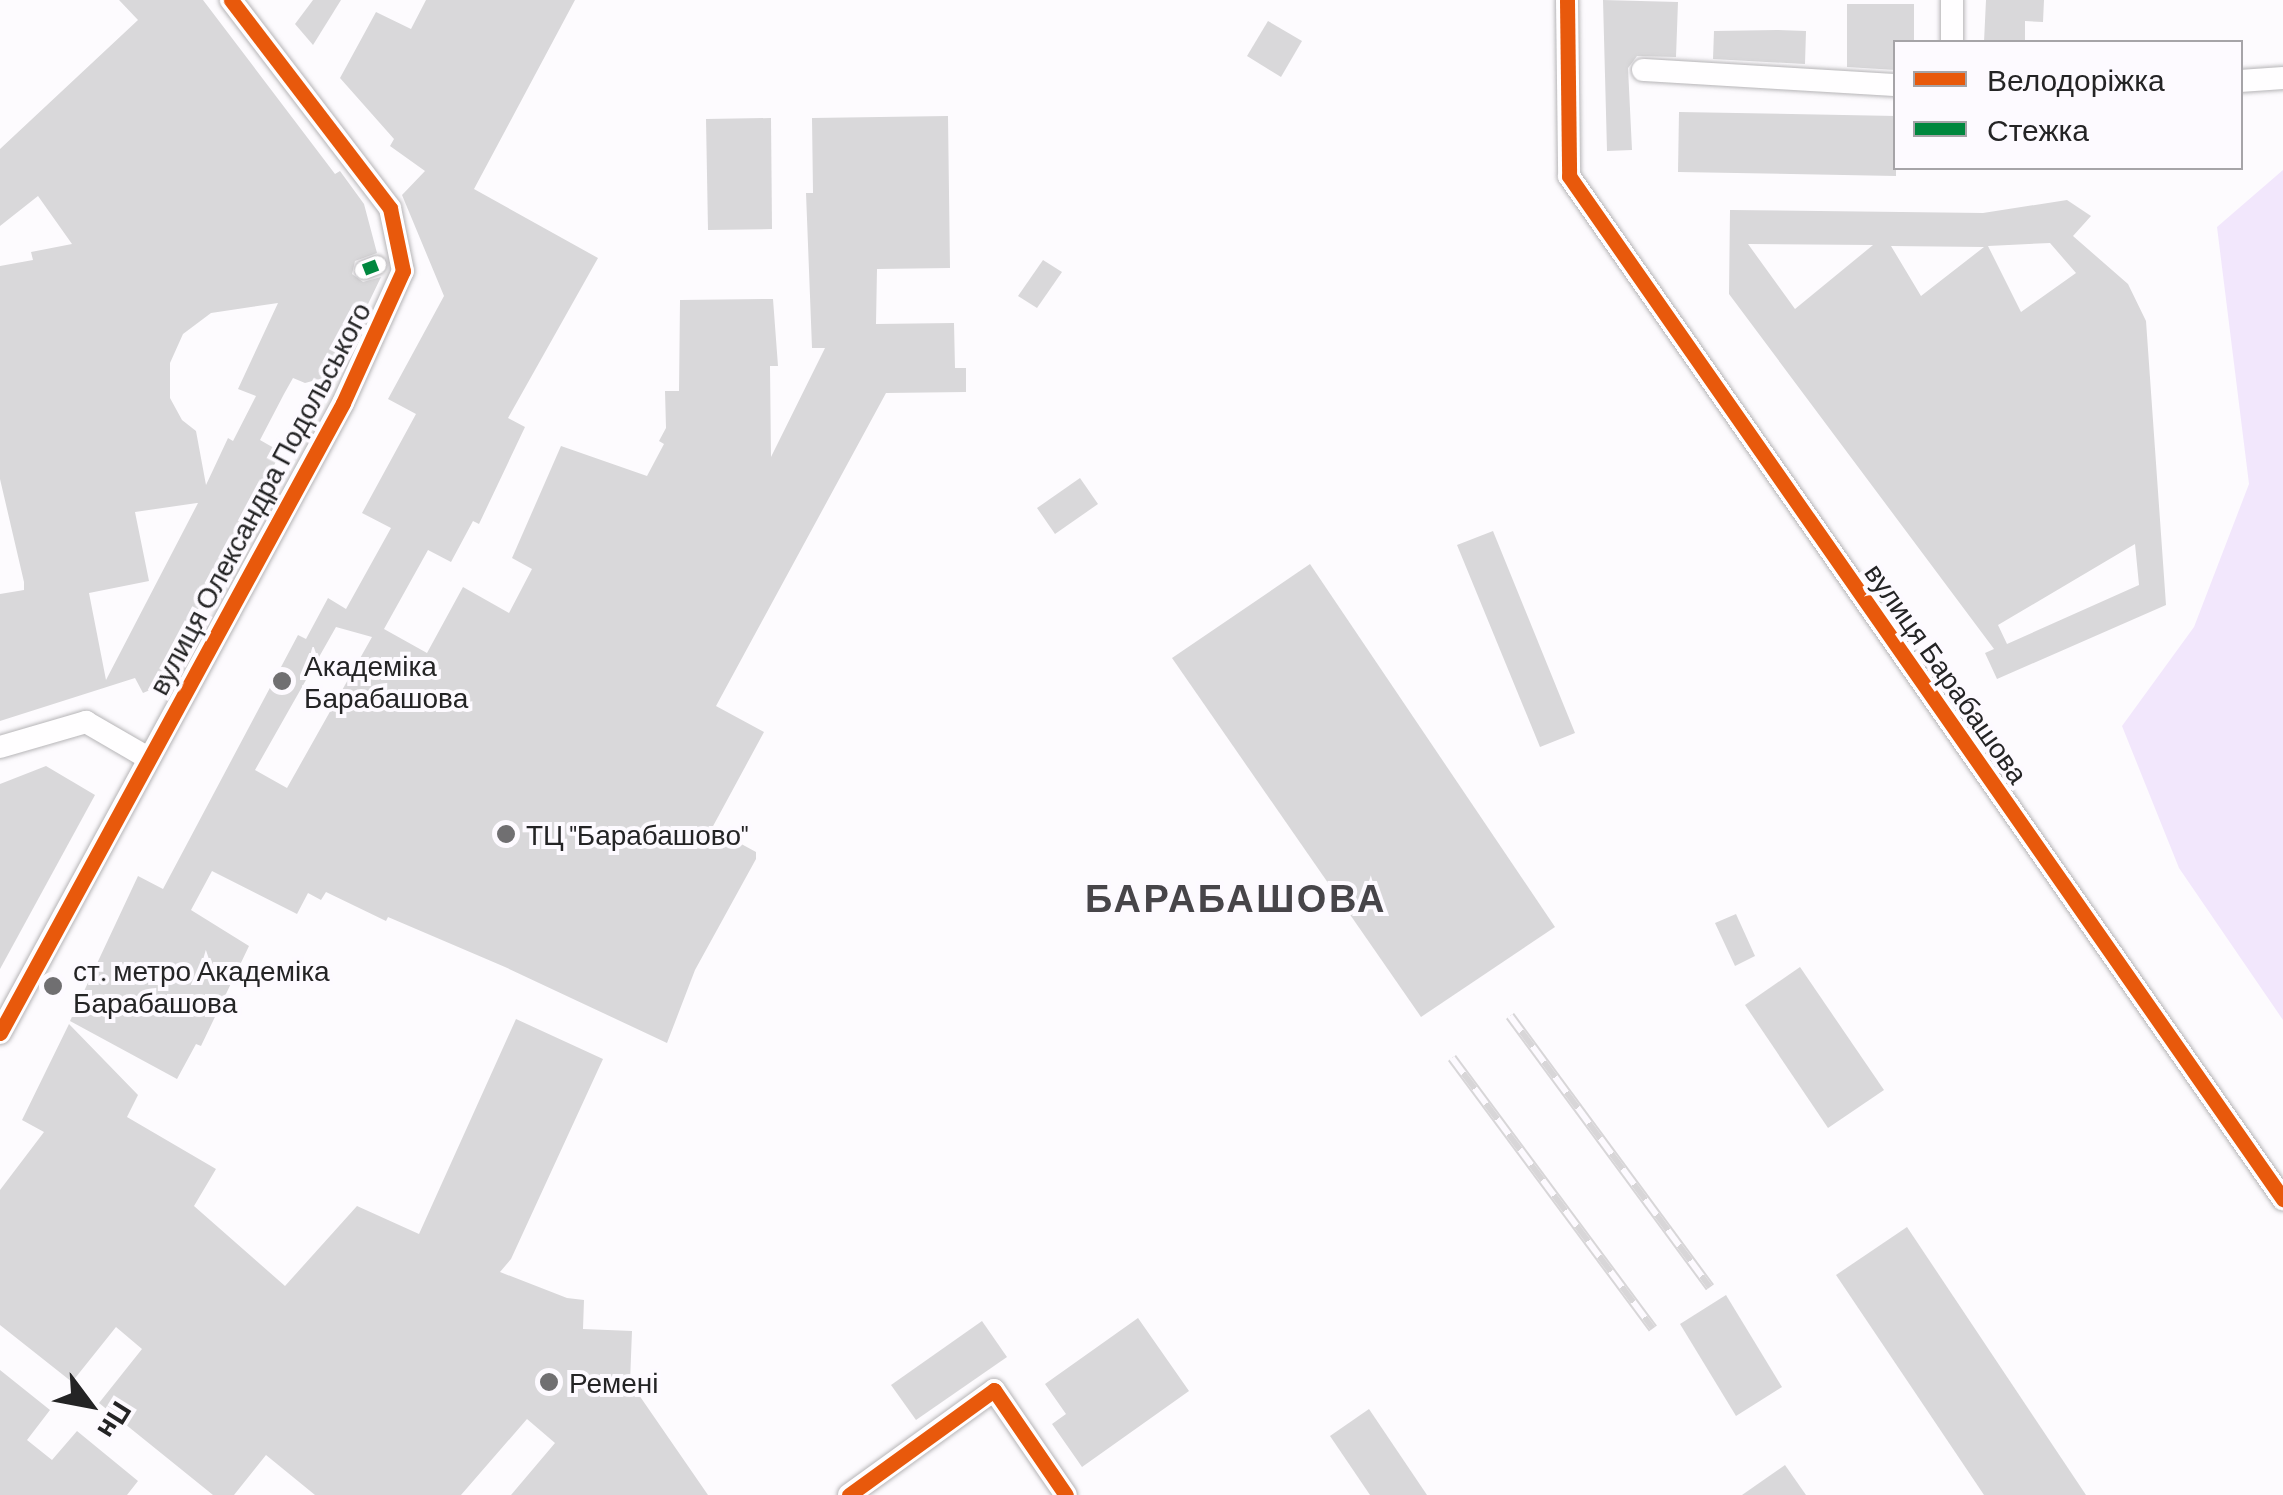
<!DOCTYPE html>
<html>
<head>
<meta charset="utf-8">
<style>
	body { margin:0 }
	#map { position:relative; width:2283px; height:1495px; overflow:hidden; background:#fdfbfe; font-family:Barlow,sans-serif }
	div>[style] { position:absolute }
	.green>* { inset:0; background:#f2e7fc }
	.building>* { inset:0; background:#d9d8da }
	.roads { filter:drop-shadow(0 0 2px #b6b5b7) drop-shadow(0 0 2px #b6b5b7) }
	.pedestrian>* { height:18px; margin:-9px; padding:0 9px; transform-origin:9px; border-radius:9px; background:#fffeff }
	.minor>* { height:22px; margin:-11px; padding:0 11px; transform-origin:11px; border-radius:11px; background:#fffeff }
	.rail>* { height:10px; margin-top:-5px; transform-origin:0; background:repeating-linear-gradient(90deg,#fdfaff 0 19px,#d8d6d8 0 38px); box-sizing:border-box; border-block:2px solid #d8d6d8 }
	.quiet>* { height:12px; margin-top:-6px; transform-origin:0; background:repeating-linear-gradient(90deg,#00873e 0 25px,transparent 0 37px) }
	.cycleway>* { height:15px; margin:-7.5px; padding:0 7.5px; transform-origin:7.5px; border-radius:7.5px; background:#e8590c }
	.dots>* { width:28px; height:28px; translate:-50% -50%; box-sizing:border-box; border:5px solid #fdfaff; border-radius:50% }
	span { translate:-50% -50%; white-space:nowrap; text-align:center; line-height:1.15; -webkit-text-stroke:8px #fdfaff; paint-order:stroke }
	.street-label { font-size:28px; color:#242425 }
	.poi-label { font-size:28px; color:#242425 }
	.left { translate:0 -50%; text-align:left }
	.district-label { font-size:38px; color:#474549; font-weight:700; letter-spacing:2.5px }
	.legend { position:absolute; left:1893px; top:40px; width:350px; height:130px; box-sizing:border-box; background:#fdfaff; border:2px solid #a6a4a8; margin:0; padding:12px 18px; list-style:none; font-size:30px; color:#242425 }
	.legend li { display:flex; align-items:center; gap:20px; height:50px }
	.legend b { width:50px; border:2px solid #a6a4a8 }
	.north { position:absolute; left:40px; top:1355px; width:100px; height:100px; -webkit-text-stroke:8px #fdfaff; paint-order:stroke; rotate:122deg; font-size:28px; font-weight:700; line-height:40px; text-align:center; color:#242425 }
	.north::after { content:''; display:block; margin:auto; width:35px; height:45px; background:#242425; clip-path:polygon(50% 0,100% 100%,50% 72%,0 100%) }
</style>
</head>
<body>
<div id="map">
	<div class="green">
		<div style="clip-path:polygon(2283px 170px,2283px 1020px,2179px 868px,2122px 726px,2194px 627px,2249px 484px,2217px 227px)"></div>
	</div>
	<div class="building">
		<div style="clip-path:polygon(evenodd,119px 0,203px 0,335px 174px,340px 171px,364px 204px,377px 253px,355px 261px,352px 274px,363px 282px,381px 277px,330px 383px,320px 379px,305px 383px,293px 378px,284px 394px,260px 440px,281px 452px,157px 687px,143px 693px,135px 678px,0 721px,0 594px,24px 590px,24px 582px,0 479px,0 266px,33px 260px,31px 252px,72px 244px,38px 196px,0 226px,0 149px,138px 20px,119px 0,278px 303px,238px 389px,256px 396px,233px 441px,228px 438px,206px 485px,196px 431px,182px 420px,170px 398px,170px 363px,183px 334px,211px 313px,278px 303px,119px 0,197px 503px,198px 503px,106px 680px,89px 593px,149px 581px,135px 512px,197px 503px)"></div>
		<div style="clip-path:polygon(313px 0,341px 0,313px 45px,295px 24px)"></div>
		<div style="clip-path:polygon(evenodd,426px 0,575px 0,474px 189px,598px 258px,508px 418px,525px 427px,479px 524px,473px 521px,451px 562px,428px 550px,384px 629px,427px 653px,463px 587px,509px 613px,532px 569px,512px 558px,561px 446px,647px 476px,664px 444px,659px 441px,666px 428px,665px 391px,679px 391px,680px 300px,773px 299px,778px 366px,770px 366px,771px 457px,825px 348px,812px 348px,806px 193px,813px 193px,812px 118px,948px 116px,950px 268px,877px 269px,876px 324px,954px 323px,955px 368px,966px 368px,966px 392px,886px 393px,716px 706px,764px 732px,712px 828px,756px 852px,756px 859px,695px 970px,667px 1043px,505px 967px,388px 917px,386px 921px,326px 892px,321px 900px,308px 893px,297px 914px,212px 871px,191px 910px,249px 946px,201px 1046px,196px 1044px,177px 1079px,70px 1021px,138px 876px,163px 889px,298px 635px,306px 639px,328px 598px,346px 609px,391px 528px,362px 513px,416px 414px,388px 399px,444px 296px,402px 195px,425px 171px,390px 146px,394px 139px,340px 78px,376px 12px,411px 29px,426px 0,336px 627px,372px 637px,287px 788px,255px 770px,336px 627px)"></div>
		<div style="clip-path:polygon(1603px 0,1678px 2px,1676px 57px,1637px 56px,1628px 68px,1632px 150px,1607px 151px)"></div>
		<div style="clip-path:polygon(1986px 0,2044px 0,2043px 22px,2025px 21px,2025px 42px,1984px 42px)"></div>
		<div style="clip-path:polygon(1847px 4px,1914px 4px,1914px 42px,1896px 42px,1896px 70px,1847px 67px)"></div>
		<div style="clip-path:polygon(1268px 21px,1302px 41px,1281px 77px,1247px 56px)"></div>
		<div style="clip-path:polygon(1777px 30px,1806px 31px,1805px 64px,1713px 59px,1714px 31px)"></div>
		<div style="clip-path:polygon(1679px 112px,1896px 116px,1896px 176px,1678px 172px)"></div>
		<div style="clip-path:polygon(771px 118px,772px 229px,708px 230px,706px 119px)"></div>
		<div style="clip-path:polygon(evenodd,2067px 200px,2091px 216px,2073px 236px,2128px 284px,2146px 321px,2166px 605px,1997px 679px,1985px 653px,1994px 649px,1729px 294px,1730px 210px,1983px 213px,2067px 200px,2050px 243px,2076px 273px,2021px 312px,1988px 246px,2050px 243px,2067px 200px,1748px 244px,1873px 245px,1795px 309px,1748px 244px,2067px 200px,1891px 246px,1984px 247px,1921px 296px,1891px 246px,2067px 200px,2135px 544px,2139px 585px,2007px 644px,1998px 625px,2135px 544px)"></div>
		<div style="clip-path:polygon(1043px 260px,1062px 272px,1037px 308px,1018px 296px)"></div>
		<div style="clip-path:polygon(1080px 478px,1098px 504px,1055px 534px,1037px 508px)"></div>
		<div style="clip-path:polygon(1493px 531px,1575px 733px,1540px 747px,1457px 545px)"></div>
		<div style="clip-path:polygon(1310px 564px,1555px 927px,1421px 1017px,1172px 658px)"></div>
		<div style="clip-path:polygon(46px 766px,95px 795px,0 969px,0 784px)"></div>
		<div style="clip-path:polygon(1736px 914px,1755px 956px,1735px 966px,1715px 923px)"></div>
		<div style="clip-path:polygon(1800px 967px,1884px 1090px,1828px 1128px,1745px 1005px)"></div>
		<div style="clip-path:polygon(516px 1019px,603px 1059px,511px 1259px,500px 1272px,567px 1298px,584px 1300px,583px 1329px,632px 1331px,630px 1382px,708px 1495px,511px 1495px,555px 1443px,527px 1419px,461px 1495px,315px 1495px,266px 1455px,234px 1495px,213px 1495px,99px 1403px,142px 1349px,116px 1327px,72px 1382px,0 1325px,0 1190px,44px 1132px,22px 1120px,69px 1024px,138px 1095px,127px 1117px,216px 1169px,194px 1206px,285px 1286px,357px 1206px,419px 1234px)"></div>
		<div style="clip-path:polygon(1907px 1227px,2086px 1495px,1984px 1495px,1836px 1275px)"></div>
		<div style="clip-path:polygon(1726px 1295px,1782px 1387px,1736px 1416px,1680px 1324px)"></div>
		<div style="clip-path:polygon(1138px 1318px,1189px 1391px,1082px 1467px,1052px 1424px,1066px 1414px,1045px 1384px)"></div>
		<div style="clip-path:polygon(982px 1321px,1007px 1357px,916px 1420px,891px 1385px)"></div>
		<div style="clip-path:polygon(0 1370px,50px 1410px,27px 1440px,52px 1460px,77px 1431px,138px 1481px,127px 1495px,0 1495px)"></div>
		<div style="clip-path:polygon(1369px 1409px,1427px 1495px,1370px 1495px,1330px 1436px)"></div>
		<div style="clip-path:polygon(1785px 1465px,1806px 1495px,1742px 1495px)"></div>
	</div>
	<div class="roads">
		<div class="pedestrian">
			<div style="left:364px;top:270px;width:14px;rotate:-21deg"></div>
		</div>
		<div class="minor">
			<div style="left:1567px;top:0;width:176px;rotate:89.3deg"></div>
			<div style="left:1569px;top:176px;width:1248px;rotate:55.09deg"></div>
			<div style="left:1952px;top:42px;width:42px;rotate:-90deg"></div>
			<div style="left:1643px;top:70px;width:253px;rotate:3.4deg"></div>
			<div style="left:2240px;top:81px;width:43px;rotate:-4deg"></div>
			<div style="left:0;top:747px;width:90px;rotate:-16.2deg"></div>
			<div style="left:86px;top:722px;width:72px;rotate:30.1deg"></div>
			<div style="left:0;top:1033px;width:717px;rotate:-61.43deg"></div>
			<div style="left:343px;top:403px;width:145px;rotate:-65.6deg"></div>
			<div style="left:403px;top:271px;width:64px;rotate:-101.7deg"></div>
			<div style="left:390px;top:208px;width:262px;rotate:-127.4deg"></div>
			<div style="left:849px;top:1495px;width:179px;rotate:-35.9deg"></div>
			<div style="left:994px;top:1390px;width:127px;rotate:55.6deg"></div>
		</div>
	</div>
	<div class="rail">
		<div style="left:1510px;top:1016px;width:337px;rotate:53.6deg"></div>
		<div style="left:1452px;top:1058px;width:337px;rotate:53.4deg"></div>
	</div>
	<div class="quiet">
		<div style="left:364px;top:270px;width:14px;rotate:-21deg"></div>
	</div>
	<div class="cycleway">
		<div style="left:1567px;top:0;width:176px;rotate:89.3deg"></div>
		<div style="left:1569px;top:176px;width:1248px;rotate:55.09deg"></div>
		<div style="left:0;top:1033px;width:717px;rotate:-61.43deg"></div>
		<div style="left:343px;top:403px;width:145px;rotate:-65.6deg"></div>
		<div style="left:403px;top:271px;width:64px;rotate:-101.7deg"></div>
		<div style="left:390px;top:208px;width:262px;rotate:-127.4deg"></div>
		<div style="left:849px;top:1495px;width:179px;rotate:-35.9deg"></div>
		<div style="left:994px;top:1390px;width:127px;rotate:55.6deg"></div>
	</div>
	<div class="dots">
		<div style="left:282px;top:681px;background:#706f71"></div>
		<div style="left:506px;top:834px;background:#706f71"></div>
		<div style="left:53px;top:986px;background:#706f71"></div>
		<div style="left:549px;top:1382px;background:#706f71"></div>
	</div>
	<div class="street-label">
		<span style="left:259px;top:498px;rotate:-62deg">вулиця Олександра Подольського</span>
		<span style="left:1947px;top:673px;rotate:55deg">вулиця Барабашова</span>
	</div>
	<div class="poi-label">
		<span class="left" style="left:304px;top:681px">Академіка<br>Барабашова</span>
		<span class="left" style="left:526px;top:834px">ТЦ "Барабашово"</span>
		<span class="left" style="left:73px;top:986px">ст. метро Академіка<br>Барабашова</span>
		<span class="left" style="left:569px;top:1382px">Ремені</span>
	</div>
	<div class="district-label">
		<span style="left:1236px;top:898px">БАРАБАШОВА</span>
	</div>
	<ul class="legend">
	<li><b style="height:12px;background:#e8590c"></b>Велодоріжка</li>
	<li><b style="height:12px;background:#00873e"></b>Стежка</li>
	</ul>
	<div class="north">Пн</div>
</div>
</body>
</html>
